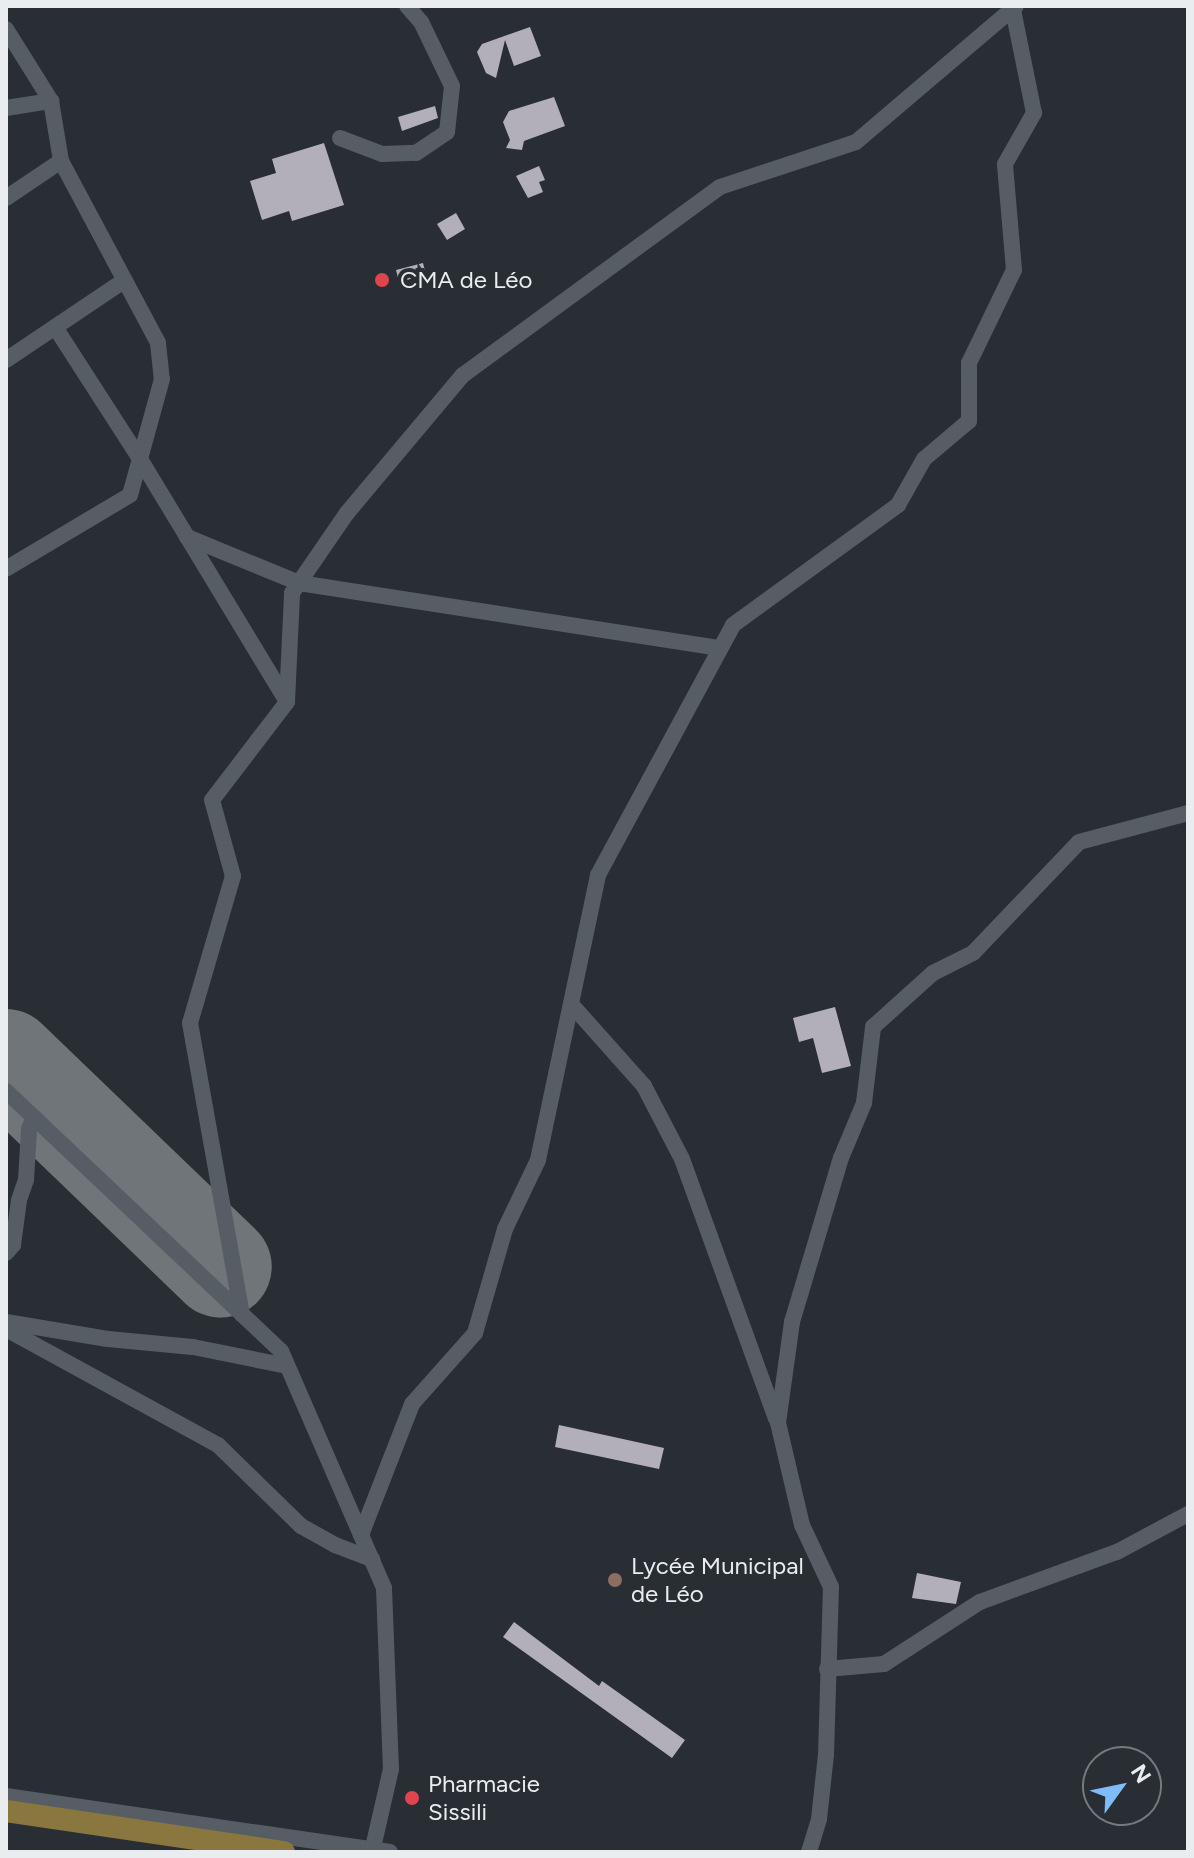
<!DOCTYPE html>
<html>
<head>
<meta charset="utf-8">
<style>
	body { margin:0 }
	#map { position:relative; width:1194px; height:1858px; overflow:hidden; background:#292e34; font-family:Figtree,sans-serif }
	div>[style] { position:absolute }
	.runway>* { height:102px; margin:-51px; padding:0 51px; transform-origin:51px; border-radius:51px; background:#70757a }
	.building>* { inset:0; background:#b2afb8 }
	.minor>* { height:16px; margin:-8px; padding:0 8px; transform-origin:8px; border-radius:8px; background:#575d64 }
	.major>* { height:22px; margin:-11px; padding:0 11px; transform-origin:11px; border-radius:11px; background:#89773f }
	.dots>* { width:22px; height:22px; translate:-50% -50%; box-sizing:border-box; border:4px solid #292e34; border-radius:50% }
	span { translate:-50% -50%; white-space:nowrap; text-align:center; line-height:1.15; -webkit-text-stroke:8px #292e34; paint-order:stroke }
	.poi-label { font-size:24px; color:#e9edf0 }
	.left { translate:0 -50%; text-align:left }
	.frame { position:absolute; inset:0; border:8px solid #e9edf0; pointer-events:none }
	.north { position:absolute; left:1082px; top:1746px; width:80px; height:80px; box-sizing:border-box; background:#292e34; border:2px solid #767a7f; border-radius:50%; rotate:57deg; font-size:22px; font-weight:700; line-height:32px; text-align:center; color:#e9edf0 }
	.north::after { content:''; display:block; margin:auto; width:28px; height:36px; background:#7ebdf9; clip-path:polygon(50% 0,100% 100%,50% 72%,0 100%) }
</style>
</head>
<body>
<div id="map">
	<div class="runway">
		<div style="left:6px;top:1060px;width:298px;rotate:43.9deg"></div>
	</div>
	<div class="building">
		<div style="clip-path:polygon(530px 27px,541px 56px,514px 66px,505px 40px,496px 78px,486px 73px,477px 52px,482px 44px)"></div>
		<div style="clip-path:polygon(554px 97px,565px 126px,524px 141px,522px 150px,506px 148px,510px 140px,503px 122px,509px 111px)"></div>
		<div style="clip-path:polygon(435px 106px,438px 118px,402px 131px,398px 117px)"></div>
		<div style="clip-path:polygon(324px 143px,344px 205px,292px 221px,289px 211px,262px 220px,250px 181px,276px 173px,272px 159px)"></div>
		<div style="clip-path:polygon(539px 166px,545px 180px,539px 182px,543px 192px,528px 198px,516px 176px)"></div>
		<div style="clip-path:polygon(456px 213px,465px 229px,447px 240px,437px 224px)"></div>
		<div style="clip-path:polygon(423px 263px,426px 275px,399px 282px,396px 270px)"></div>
		<div style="clip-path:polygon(835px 1007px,851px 1066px,822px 1073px,813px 1038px,799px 1042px,793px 1018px)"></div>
		<div style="clip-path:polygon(559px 1425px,664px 1448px,659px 1469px,555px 1447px)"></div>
		<div style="clip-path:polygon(917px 1573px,961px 1582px,956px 1604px,912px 1598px)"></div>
		<div style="clip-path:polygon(514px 1622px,599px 1686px,602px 1681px,685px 1740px,672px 1758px,503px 1637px)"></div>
	</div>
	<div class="minor">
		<div style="left:6px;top:29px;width:85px;rotate:58deg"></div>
		<div style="left:51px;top:101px;width:61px;rotate:80.5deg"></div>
		<div style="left:61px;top:161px;width:206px;rotate:61.9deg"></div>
		<div style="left:158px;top:343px;width:36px;rotate:84deg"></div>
		<div style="left:162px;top:379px;width:120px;rotate:105.4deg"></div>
		<div style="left:130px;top:495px;width:144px;rotate:149.2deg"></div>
		<div style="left:6px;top:108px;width:46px;rotate:-8.8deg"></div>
		<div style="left:340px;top:138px;width:45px;rotate:20.9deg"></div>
		<div style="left:382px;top:154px;width:34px;rotate:-2deg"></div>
		<div style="left:416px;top:153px;width:37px;rotate:-34deg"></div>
		<div style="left:447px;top:132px;width:46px;rotate:-83.8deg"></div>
		<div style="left:452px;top:86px;width:71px;rotate:-115.8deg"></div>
		<div style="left:421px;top:22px;width:21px;rotate:-131deg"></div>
		<div style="left:6px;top:198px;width:66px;rotate:-33.9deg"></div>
		<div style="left:55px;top:327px;width:157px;rotate:57.2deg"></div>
		<div style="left:140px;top:459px;width:284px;rotate:58.8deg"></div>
		<div style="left:287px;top:702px;width:123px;rotate:127.4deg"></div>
		<div style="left:212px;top:800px;width:79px;rotate:74.6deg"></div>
		<div style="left:233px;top:876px;width:153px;rotate:106.3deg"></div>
		<div style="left:190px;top:1023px;width:296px;rotate:79.9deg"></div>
		<div style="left:6px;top:360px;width:143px;rotate:-33.9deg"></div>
		<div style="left:187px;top:537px;width:121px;rotate:22.3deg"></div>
		<div style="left:299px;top:583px;width:426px;rotate:8.8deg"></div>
		<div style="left:287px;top:701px;width:108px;rotate:-87.3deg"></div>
		<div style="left:292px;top:593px;width:97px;rotate:-55.5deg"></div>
		<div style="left:347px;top:513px;width:180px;rotate:-50deg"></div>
		<div style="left:463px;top:375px;width:318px;rotate:-36.2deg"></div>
		<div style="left:720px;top:187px;width:143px;rotate:-18.3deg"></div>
		<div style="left:856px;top:142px;width:210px;rotate:-40.4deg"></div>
		<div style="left:571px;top:1004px;width:110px;rotate:48.3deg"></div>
		<div style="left:644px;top:1086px;width:82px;rotate:62.5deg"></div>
		<div style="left:682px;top:1159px;width:276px;rotate:70.1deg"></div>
		<div style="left:6px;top:1091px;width:378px;rotate:43.4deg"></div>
		<div style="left:281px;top:1351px;width:258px;rotate:66.5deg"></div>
		<div style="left:384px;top:1588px;width:181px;rotate:87.8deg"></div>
		<div style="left:391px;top:1769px;width:85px;rotate:102.9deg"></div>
		<div style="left:6px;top:1253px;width:11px;rotate:-49deg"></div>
		<div style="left:13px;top:1245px;width:45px;rotate:-82.4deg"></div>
		<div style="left:19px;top:1200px;width:21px;rotate:-71deg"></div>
		<div style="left:26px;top:1180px;width:51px;rotate:-86.6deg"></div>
		<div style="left:29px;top:1129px;width:13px;rotate:-67deg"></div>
		<div style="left:6px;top:1322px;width:103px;rotate:9.5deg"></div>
		<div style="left:108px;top:1339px;width:85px;rotate:5.4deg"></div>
		<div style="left:193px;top:1347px;width:96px;rotate:11.4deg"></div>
		<div style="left:6px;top:1329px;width:242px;rotate:28.7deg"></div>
		<div style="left:218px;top:1445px;width:116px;rotate:44.3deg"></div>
		<div style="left:301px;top:1526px;width:39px;rotate:29deg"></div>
		<div style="left:335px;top:1545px;width:40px;rotate:21deg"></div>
		<div style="left:361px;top:1535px;width:141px;rotate:-68.7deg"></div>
		<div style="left:412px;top:1404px;width:95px;rotate:-48.4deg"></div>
		<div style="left:475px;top:1333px;width:108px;rotate:-73.9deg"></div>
		<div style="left:505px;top:1229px;width:76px;rotate:-64.4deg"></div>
		<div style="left:538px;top:1160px;width:291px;rotate:-78.1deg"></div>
		<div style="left:598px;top:875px;width:284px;rotate:-61.6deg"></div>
		<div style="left:733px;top:625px;width:204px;rotate:-36deg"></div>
		<div style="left:898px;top:505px;width:53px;rotate:-60.5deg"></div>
		<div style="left:924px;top:459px;width:59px;rotate:-40.2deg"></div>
		<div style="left:969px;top:421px;width:58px;rotate:-90deg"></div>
		<div style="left:969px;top:363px;width:103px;rotate:-64.2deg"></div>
		<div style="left:1014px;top:270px;width:106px;rotate:-94.9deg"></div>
		<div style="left:1005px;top:164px;width:59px;rotate:-60.4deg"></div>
		<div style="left:1034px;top:113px;width:105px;rotate:-101.5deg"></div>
		<div style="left:827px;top:1669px;width:57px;rotate:-5deg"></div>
		<div style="left:884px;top:1664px;width:114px;rotate:-32.9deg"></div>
		<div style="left:980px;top:1602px;width:146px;rotate:-20.1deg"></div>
		<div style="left:1117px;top:1552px;width:81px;rotate:-28.2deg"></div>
		<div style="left:6px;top:1796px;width:388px;rotate:8.3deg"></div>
		<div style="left:809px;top:1852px;width:34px;rotate:-73deg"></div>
		<div style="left:819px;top:1819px;width:64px;rotate:-83.8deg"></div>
		<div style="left:826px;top:1755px;width:168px;rotate:-88.3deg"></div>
		<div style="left:831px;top:1587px;width:68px;rotate:-115.1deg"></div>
		<div style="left:802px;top:1525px;width:105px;rotate:-103.2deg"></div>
		<div style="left:778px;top:1423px;width:102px;rotate:-82.1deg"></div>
		<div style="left:792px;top:1322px;width:171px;rotate:-73.4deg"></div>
		<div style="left:841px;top:1158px;width:60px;rotate:-67.3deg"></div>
		<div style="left:864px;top:1103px;width:77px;rotate:-83.2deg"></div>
		<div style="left:873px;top:1027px;width:81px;rotate:-42deg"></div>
		<div style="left:933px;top:973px;width:45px;rotate:-26.6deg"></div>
		<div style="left:973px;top:953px;width:153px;rotate:-46.3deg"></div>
		<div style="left:1079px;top:842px;width:113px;rotate:-14.9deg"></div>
	</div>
	<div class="major">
		<div style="left:6px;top:1811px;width:281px;rotate:8.4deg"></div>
	</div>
	<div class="dots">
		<div style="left:382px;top:280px;background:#e0444e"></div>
		<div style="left:615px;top:1580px;background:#8d6e63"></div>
		<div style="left:412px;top:1798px;background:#e0444e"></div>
	</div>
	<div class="poi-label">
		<span class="left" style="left:400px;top:280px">CMA de Léo</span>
		<span class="left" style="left:631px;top:1580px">Lycée Municipal<br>de Léo</span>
		<span class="left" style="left:428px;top:1798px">Pharmacie<br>Sissili</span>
	</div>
	<div class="frame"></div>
	<div class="north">N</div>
</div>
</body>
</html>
